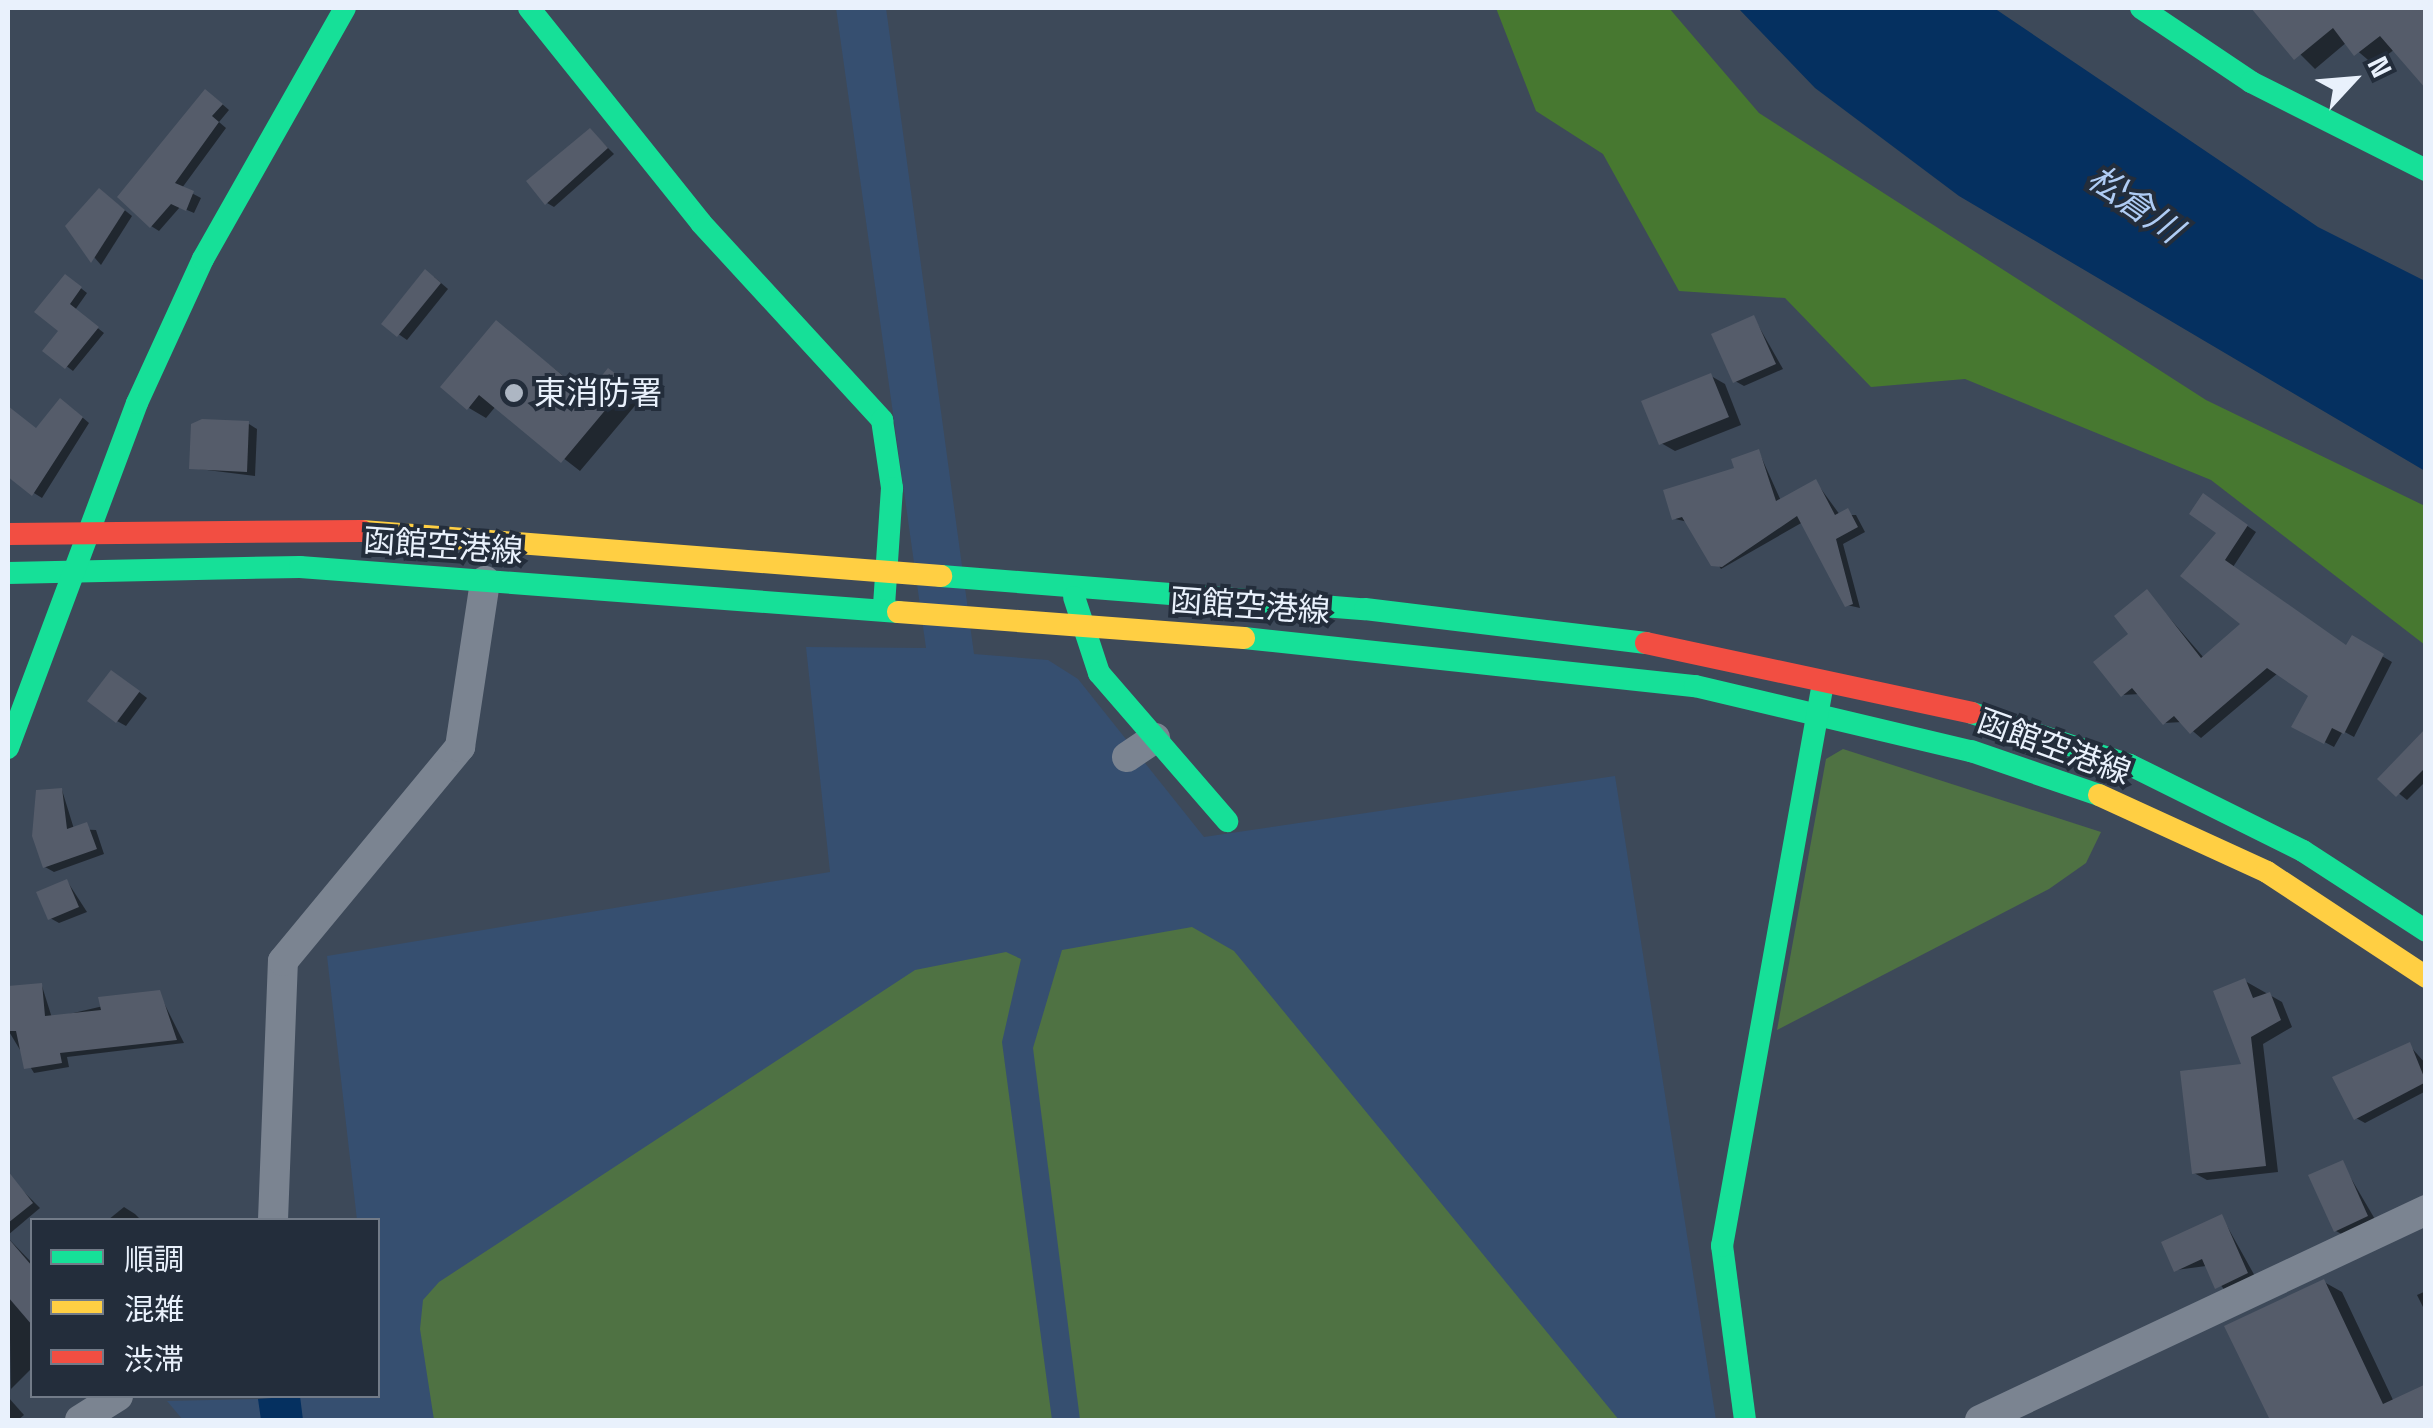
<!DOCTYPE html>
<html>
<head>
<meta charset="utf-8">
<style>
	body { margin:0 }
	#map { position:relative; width:2433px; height:1428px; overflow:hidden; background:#3d4959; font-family:"Space Grotesk","Noto Sans JP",sans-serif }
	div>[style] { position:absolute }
	.built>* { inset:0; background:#364f70 }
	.green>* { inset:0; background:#4f7243 }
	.forest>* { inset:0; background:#477830 }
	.water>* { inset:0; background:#053060 }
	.shadow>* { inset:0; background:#0007 }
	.building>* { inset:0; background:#555c6a }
	.street>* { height:30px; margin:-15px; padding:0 15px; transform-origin:15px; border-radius:15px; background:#7b8491 }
	.fast>* { height:22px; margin:-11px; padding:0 11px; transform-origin:11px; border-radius:11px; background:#16e098 }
	.slow>* { height:22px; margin:-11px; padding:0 11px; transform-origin:11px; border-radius:11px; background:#ffcf43 }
	.jam>* { height:22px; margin:-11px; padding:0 11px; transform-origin:11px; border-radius:11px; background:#f24e42 }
	.dots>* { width:28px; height:28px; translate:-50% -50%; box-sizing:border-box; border:5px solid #232d3b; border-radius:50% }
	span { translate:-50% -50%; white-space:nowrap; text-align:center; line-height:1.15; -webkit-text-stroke:8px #232d3b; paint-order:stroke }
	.poi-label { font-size:32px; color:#e9f1fc }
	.left { translate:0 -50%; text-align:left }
	.street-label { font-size:32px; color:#e9f1fc }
	.water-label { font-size:35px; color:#afccf4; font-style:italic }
	.frame { position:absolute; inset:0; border:10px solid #e9f1fc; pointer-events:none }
	.legend { position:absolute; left:30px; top:1218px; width:350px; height:180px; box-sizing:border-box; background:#232d3b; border:2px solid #727b88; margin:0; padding:12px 18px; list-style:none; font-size:30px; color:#e9f1fc }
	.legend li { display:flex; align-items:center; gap:20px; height:50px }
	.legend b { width:50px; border:2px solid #727b88 }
	.north { position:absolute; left:2303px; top:30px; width:100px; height:100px; -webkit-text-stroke:8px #232d3b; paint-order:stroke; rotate:64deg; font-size:28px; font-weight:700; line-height:40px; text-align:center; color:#e9f1fc }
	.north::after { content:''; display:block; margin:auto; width:35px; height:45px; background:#e9f1fc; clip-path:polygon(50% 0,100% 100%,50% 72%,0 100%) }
</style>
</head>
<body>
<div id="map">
	<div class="built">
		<div style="clip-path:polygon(836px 8px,886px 8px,974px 654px,1048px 660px,1078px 679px,1204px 837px,1615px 776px,1716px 1420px,183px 1420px,167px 1401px,378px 1396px,378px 1220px,357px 1220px,327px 956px,830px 872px,806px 647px,926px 648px)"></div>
	</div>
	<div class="green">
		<div style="clip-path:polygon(1843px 749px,2101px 832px,2086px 863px,2049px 889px,1777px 1030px,1826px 759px)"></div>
		<div style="clip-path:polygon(1192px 927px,1234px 951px,1619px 1420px,1080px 1420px,1033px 1048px,1062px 950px)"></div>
		<div style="clip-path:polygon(1006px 952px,1021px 959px,1002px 1042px,1052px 1420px,434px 1420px,420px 1329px,423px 1300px,439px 1282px,915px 970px)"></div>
	</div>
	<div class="forest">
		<div style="clip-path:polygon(1496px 8px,1669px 8px,1759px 113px,2206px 400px,2425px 506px,2425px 645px,2211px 480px,1965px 379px,1871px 387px,1785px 298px,1679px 291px,1603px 154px,1536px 111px)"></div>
	</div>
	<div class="water">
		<div style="clip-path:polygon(1738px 8px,1994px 8px,2318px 227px,2425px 281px,2425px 471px,1959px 196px,1815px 88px)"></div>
		<div style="clip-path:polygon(300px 1396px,303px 1420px,261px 1420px,258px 1399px)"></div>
	</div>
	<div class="shadow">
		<div style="clip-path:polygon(2254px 8px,2426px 8px,2426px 86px,2395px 49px,2374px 65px,2347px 42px,2315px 69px)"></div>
		<div style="clip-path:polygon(214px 97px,229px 110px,219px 122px,226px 128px,182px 188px,201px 198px,194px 213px,180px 207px,159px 231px,151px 226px)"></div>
		<div style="clip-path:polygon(591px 131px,614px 154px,554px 207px,547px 203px)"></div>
		<div style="clip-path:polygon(107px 196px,132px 216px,101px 265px,68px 227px)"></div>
		<div style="clip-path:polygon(434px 277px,448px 289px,407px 340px,384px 324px)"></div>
		<div style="clip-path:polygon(72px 281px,87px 293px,75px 310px,104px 333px,73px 371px,45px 350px,61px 330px)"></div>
		<div style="clip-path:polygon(1754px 318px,1783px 369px,1744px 386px,1735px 381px)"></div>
		<div style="clip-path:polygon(496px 323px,589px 396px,609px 371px,644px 395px,580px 471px,496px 406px,486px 418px,469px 408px)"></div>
		<div style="clip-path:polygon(1711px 376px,1725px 384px,1741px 425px,1675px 451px,1661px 443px)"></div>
		<div style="clip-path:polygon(69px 406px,89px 423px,42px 498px,8px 477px,8px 415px,36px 431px)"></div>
		<div style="clip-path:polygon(249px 424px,257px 429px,255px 476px,191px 468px)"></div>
		<div style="clip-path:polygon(1759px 452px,1781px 501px,1816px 482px,1840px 515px,1856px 515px,1865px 532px,1843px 544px,1860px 608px,1847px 605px,1803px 522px,1721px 569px,1688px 522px,1675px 519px)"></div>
		<div style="clip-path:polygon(2213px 502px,2256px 532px,2233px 567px,2348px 648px,2353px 639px,2392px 662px,2354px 737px,2343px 731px,2334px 747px,2294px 726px,2311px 696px,2278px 673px,2201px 738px,2182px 722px,2165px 723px,2140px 694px,2122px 695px,2147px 592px,2204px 658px,2244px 624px,2184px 576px,2220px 532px)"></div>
		<div style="clip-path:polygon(121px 678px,147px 698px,126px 726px,117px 721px)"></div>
		<div style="clip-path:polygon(2426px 745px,2426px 781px,2407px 800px,2381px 779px)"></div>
		<div style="clip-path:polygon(62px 790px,74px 829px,96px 830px,104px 854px,54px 872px,45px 867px)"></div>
		<div style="clip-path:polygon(67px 881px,87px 912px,59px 923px,50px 918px)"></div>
		<div style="clip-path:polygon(2245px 981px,2282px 1002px,2292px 1027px,2263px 1044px,2278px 1172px,2207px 1180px,2194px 1173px,2245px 1066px)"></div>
		<div style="clip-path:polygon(42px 986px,52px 1018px,159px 993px,184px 1043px,67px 1057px,69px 1067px,34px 1073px,8px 1030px,8px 989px)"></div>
		<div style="clip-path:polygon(2409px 1045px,2426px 1064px,2426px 1091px,2365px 1123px,2356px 1118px)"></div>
		<div style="clip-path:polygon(2342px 1163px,2376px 1221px,2345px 1236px,2336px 1231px)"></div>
		<div style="clip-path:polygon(12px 1180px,40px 1208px,8px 1235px,8px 1184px)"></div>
		<div style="clip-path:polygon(124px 1207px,135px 1214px,141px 1220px,108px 1220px)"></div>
		<div style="clip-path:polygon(2222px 1217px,2256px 1278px,2226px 1292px,2206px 1266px,2176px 1270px)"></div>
		<div style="clip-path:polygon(8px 1238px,32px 1263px,32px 1368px,11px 1389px)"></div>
		<div style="clip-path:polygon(2324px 1282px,2342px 1292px,2394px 1402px,2426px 1387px,2426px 1420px,2273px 1420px,2227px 1327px)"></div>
		<div style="clip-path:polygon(2426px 1291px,2426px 1313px,2417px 1295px)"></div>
		<div style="clip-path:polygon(8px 1397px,24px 1415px,18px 1420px,8px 1420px)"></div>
	</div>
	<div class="building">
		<div style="clip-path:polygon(2251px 8px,2426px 8px,2426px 89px,2380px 36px,2354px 56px,2333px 28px,2294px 60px)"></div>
		<div style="clip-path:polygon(205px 89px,223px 104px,212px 116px,219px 122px,175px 183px,194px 191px,186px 211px,171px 204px,150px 228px,117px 197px)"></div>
		<div style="clip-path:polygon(590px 128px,608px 148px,545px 205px,526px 181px)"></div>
		<div style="clip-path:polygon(99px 188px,125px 210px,91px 263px,65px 226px)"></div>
		<div style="clip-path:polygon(425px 269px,441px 283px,397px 337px,381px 324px)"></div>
		<div style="clip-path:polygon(65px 274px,82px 287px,70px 304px,99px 327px,65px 369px,42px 351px,58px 331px,34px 312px)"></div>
		<div style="clip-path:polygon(1754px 315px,1776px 364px,1733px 383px,1711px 334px)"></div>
		<div style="clip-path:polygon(496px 320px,586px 395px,608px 368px,628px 383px,561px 463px,479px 395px,467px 410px,440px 387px)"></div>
		<div style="clip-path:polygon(1711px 373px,1729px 417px,1659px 445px,1641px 401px)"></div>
		<div style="clip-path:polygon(60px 398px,83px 417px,32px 496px,8px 477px,8px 406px,36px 428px)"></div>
		<div style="clip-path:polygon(202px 419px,249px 421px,247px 472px,189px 469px,191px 424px)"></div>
		<div style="clip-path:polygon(1759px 449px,1776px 501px,1816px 479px,1835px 515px,1848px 508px,1858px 527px,1836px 539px,1853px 604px,1845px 607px,1797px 516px,1722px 567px,1711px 566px,1682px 517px,1672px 520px,1663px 490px,1734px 468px,1731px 459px)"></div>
		<div style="clip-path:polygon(2203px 493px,2248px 525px,2225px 560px,2346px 645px,2352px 635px,2384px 654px,2344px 734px,2332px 728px,2324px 744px,2291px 727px,2308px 696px,2267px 668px,2190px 734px,2174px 716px,2163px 725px,2132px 688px,2121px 697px,2093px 662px,2128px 634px,2114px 616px,2147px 589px,2201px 658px,2240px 624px,2180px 576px,2216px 533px,2189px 514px)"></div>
		<div style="clip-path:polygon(111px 670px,140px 691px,116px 723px,87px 701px)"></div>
		<div style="clip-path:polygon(2426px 728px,2426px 767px,2396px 797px,2377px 779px)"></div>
		<div style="clip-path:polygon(62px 788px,67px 829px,87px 822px,97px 849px,43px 868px,32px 836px,36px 790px)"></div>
		<div style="clip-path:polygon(67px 879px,79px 907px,48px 920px,36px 892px)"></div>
		<div style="clip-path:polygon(2245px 978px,2253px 998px,2270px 992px,2281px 1020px,2251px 1037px,2266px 1166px,2192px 1174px,2180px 1071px,2241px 1064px,2213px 991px)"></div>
		<div style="clip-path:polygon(42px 983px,45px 1016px,101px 1010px,98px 997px,160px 990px,177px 1040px,60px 1053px,62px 1063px,24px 1069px,16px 1031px,8px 1031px,8px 986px)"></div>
		<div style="clip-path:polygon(2410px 1042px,2426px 1082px,2354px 1120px,2332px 1077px)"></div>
		<div style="clip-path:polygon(2343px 1160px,2368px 1216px,2334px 1232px,2308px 1175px)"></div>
		<div style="clip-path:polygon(8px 1171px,33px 1203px,8px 1223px)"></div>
		<div style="clip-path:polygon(2222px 1214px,2248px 1273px,2215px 1289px,2202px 1259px,2174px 1272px,2161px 1242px)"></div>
		<div style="clip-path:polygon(8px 1238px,32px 1266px,32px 1325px,8px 1297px)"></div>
		<div style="clip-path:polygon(2324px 1279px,2383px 1404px,2426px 1384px,2426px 1420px,2270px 1420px,2224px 1326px)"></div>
	</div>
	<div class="street">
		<div style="left:1127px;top:757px;width:34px;rotate:-34deg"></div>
		<div style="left:273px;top:1220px;width:259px;rotate:-87.8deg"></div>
		<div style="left:283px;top:961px;width:278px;rotate:-50.4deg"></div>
		<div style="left:460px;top:747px;width:168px;rotate:-81.4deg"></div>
		<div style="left:80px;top:1420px;width:45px;rotate:-32.3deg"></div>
		<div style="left:1980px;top:1420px;width:493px;rotate:-25.2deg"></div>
	</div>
	<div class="fast">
		<div style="left:529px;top:8px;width:275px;rotate:51.3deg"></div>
		<div style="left:701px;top:223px;width:268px;rotate:47.4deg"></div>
		<div style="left:882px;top:420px;width:69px;rotate:81.6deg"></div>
		<div style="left:892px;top:488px;width:116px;rotate:93.9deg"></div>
		<div style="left:2141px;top:8px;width:133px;rotate:33.9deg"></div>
		<div style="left:2251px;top:82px;width:196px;rotate:26.7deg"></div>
		<div style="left:8px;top:573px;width:292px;rotate:-1.2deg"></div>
		<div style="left:300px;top:567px;width:600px;rotate:4.3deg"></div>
		<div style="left:941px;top:576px;width:425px;rotate:4.5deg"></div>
		<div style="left:1365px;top:609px;width:283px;rotate:6.9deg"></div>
		<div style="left:1074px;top:597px;width:80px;rotate:71.8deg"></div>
		<div style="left:1099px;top:673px;width:196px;rotate:49.1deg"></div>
		<div style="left:1244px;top:638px;width:454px;rotate:6.1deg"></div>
		<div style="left:1695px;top:686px;width:284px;rotate:13.3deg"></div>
		<div style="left:1971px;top:751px;width:135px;rotate:19deg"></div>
		<div style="left:1972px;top:713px;width:166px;rotate:18.2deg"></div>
		<div style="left:2130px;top:765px;width:193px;rotate:26.4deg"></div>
		<div style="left:2303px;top:851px;width:147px;rotate:33deg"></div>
		<div style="left:8px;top:748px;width:368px;rotate:-69.5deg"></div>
		<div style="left:137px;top:403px;width:158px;rotate:-65.4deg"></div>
		<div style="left:203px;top:259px;width:288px;rotate:-60.5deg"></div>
		<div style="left:1745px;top:1420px;width:176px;rotate:-97.5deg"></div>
		<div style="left:1722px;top:1246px;width:572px;rotate:-79.83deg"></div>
	</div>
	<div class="slow">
		<div style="left:362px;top:531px;width:581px;rotate:4.44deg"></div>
		<div style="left:898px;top:612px;width:347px;rotate:4.3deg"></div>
		<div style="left:2099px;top:795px;width:185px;rotate:24.6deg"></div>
		<div style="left:2267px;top:872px;width:191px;rotate:33.4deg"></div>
	</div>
	<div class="jam">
		<div style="left:8px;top:534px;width:354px;rotate:-0.5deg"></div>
		<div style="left:1646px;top:643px;width:333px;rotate:12.1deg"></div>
	</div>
	<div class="dots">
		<div style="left:514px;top:393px;background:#adb6c3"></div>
	</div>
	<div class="poi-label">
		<span class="left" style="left:534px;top:393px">東消防署</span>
	</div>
	<div class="street-label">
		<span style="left:443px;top:546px;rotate:4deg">函館空港線</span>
		<span style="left:1250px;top:606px;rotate:4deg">函館空港線</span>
		<span style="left:2054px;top:747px;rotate:20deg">函館空港線</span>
	</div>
	<div class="water-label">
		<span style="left:2135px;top:204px;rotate:35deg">松倉川</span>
	</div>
	<div class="frame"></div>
	<ul class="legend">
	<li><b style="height:12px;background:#16e098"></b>順調</li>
	<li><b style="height:12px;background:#ffcf43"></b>混雑</li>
	<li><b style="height:12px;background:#f24e42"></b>渋滞</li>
	</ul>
	<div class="north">N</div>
</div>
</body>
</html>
